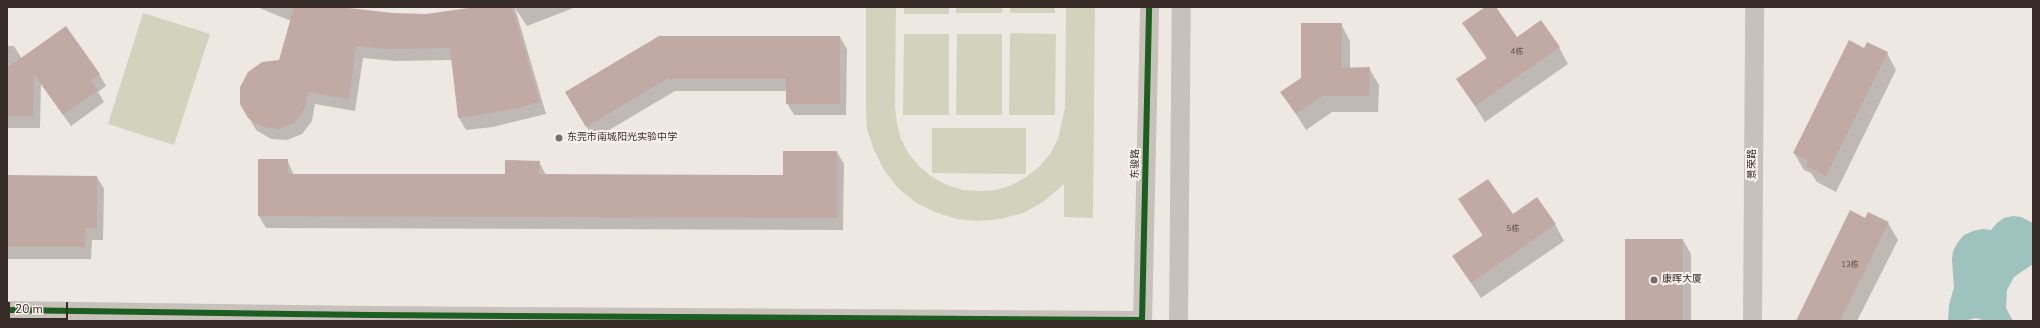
<!DOCTYPE html>
<html>
<head>
<meta charset="utf-8">
<style>
	body { margin:0 }
	#map { position:relative; width:2040px; height:328px; overflow:hidden; background:#eee8e3; font-family:"Nunito Sans","Noto Sans SC",sans-serif }
	div>[style] { position:absolute }
	.green>* { inset:0; background:#d1d3bc }
	.water>* { inset:0; background:#9ec2be }
	.shadow>* { inset:0; background:#0003 }
	.building>* { inset:0; background:#c2aaa4 }
	.minor>* { height:19px; margin:-9.5px; padding:0 9.5px; transform-origin:9.5px; border-radius:9.5px; background:#c7c0bb }
	.cycleway>* { height:6px; margin:-3px; padding:0 3px; transform-origin:3px; border-radius:3px; background:#1b5e20 }
	.dots>* { width:11px; height:11px; translate:-50% -50%; box-sizing:border-box; border:2px solid #faf1ea; border-radius:50% }
	span { translate:-50% -50%; white-space:nowrap; text-align:center; line-height:1.15; -webkit-text-stroke:4px #faf1ea; paint-order:stroke }
	.number-label { font-size:8px; color:#5a4c48 }
	.number-label span { -webkit-text-stroke-width:0 }
	.poi-label { font-size:10px; color:#382c29 }
	.left { translate:0 -50%; text-align:left }
	.street-label { font-size:10px; color:#382c29 }
	.frame { position:absolute; inset:0; border:8px solid #382c29; pointer-events:none }
	.scale { position:absolute; left:8px; top:302px; width:60px; height:18px; box-sizing:border-box; border:2px solid #382c29; border-top:0; padding-left:5px; font-size:12px; line-height:14px; white-space:nowrap; color:#382c29; -webkit-text-stroke:3px #faf1ea; paint-order:stroke }
</style>
</head>
<body>
<div id="map">
	<div class="green">
		<div style="clip-path:polygon(866px 7px,896px 7px,895px 107px,897px 123px,901px 139px,909px 154px,920px 167px,932px 177px,947px 185px,963px 190px,979px 191px,996px 190px,1012px 185px,1026px 177px,1039px 167px,1050px 154px,1058px 139px,1065px 107px,1066px 7px,1095px 7px,1093px 218px,1064px 217px,1064px 184px,1043px 202px,1023px 213px,1001px 219px,979px 221px,957px 219px,935px 212px,915px 202px,898px 188px,884px 170px,874px 150px,867px 129px,866px 108px)"></div>
		<div style="clip-path:polygon(904px 7px,949px 7px,949px 14px,904px 14px)"></div>
		<div style="clip-path:polygon(956px 7px,1002px 7px,1002px 13px,956px 13px)"></div>
		<div style="clip-path:polygon(1010px 7px,1055px 7px,1055px 13px,1010px 13px)"></div>
		<div style="clip-path:polygon(143px 13px,210px 34px,174px 145px,108px 124px)"></div>
		<div style="clip-path:polygon(1010px 33px,1056px 34px,1055px 115px,1009px 115px)"></div>
		<div style="clip-path:polygon(904px 34px,949px 34px,949px 115px,903px 115px)"></div>
		<div style="clip-path:polygon(957px 34px,1002px 34px,1002px 115px,956px 115px)"></div>
		<div style="clip-path:polygon(932px 128px,1026px 128px,1026px 174px,932px 173px)"></div>
	</div>
	<div class="water">
		<div style="clip-path:polygon(2013px 216px,2021px 217px,2033px 223px,2033px 264px,2014px 277px,2007px 290px,2006px 308px,2013px 321px,1986px 321px,1976px 318px,1964px 321px,1948px 321px,1949px 305px,1954px 287px,1952px 260px,1953px 251px,1958px 242px,1964px 235px,1973px 231px,1982px 229px,1991px 230px,1997px 223px,2004px 218px)"></div>
	</div>
	<div class="shadow">
		<div style="clip-path:polygon(257px 7px,334px 7px,361px 12px,426px 15px,479px 7px,576px 7px,527px 26px,515px 8px,546px 114px,493px 127px,466px 130px,459px 118px,452px 60px,395px 61px,363px 58px,355px 111px,315px 104px,312px 121px,302px 134px,287px 140px,271px 139px,256px 130px,249px 118px,279px 61px,291px 21px)"></div>
		<div style="clip-path:polygon(1487px 7px,1494px 7px,1516px 38px,1559px 47px,1568px 64px,1485px 122px,1458px 79px,1487px 59px,1463px 23px)"></div>
		<div style="clip-path:polygon(1341px 24px,1350px 41px,1350px 68px,1369px 68px,1379px 85px,1378px 112px,1332px 112px,1306px 130px,1282px 92px,1302px 78px)"></div>
		<div style="clip-path:polygon(840px 37px,847px 49px,846px 115px,794px 115px,787px 103px,787px 91px,675px 91px,594px 139px,567px 93px)"></div>
		<div style="clip-path:polygon(7px 46px,14px 46px,22px 59px,99px 74px,106px 86px,98px 92px,104px 102px,71px 126px,41px 84px,40px 128px,7px 128px)"></div>
		<div style="clip-path:polygon(1865px 49px,1887px 53px,1896px 70px,1836px 192px,1817px 182px,1811px 173px,1804px 170px,1794px 153px)"></div>
		<div style="clip-path:polygon(837px 152px,844px 164px,843px 230px,266px 228px,259px 216px,259px 160px,287px 160px,294px 175px,506px 175px,539px 162px,546px 175px,784px 176px)"></div>
		<div style="clip-path:polygon(7px 176px,97px 177px,104px 189px,103px 240px,92px 240px,91px 259px,7px 259px)"></div>
		<div style="clip-path:polygon(1459px 200px,1512px 215px,1555px 224px,1564px 241px,1481px 298px,1453px 256px,1483px 236px)"></div>
		<div style="clip-path:polygon(1888px 223px,1898px 240px,1857px 321px,1797px 321px)"></div>
		<div style="clip-path:polygon(1683px 240px,1691px 254px,1691px 321px,1626px 321px)"></div>
	</div>
	<div class="building">
		<div style="clip-path:polygon(294px 7px,340px 7px,393px 13px,426px 14px,476px 7px,512px 7px,540px 102px,513px 109px,458px 118px,450px 48px,387px 49px,356px 46px,349px 99px,308px 92px,305px 108px,295px 122px,279px 129px,263px 127px,248px 118px,240px 104px,240px 87px,248px 72px,262px 62px,279px 60px)"></div>
		<div style="clip-path:polygon(1485px 7px,1496px 7px,1517px 37px,1541px 20px,1560px 47px,1475px 106px,1456px 79px,1487px 58px,1462px 23px)"></div>
		<div style="clip-path:polygon(1301px 23px,1342px 23px,1341px 68px,1370px 67px,1369px 96px,1322px 96px,1296px 114px,1280px 92px,1301px 78px)"></div>
		<div style="clip-path:polygon(66px 26px,100px 74px,91px 80px,98px 90px,63px 115px,34px 74px,33px 116px,7px 116px,7px 68px)"></div>
		<div style="clip-path:polygon(659px 36px,840px 36px,840px 104px,786px 104px,786px 79px,667px 79px,586px 127px,565px 92px)"></div>
		<div style="clip-path:polygon(1849px 40px,1864px 48px,1867px 42px,1888px 52px,1826px 176px,1806px 166px,1808px 161px,1793px 153px)"></div>
		<div style="clip-path:polygon(783px 151px,837px 151px,837px 218px,258px 216px,258px 159px,288px 159px,288px 174px,505px 174px,505px 160px,540px 161px,539px 174px,783px 175px)"></div>
		<div style="clip-path:polygon(7px 175px,97px 176px,97px 228px,85px 228px,85px 247px,7px 247px)"></div>
		<div style="clip-path:polygon(1488px 179px,1513px 214px,1537px 197px,1556px 224px,1471px 283px,1452px 256px,1483px 235px,1458px 199px)"></div>
		<div style="clip-path:polygon(1850px 210px,1865px 218px,1868px 212px,1889px 222px,1840px 321px,1796px 321px)"></div>
		<div style="clip-path:polygon(1625px 239px,1683px 239px,1683px 321px,1625px 321px)"></div>
	</div>
	<div class="minor">
		<div style="left:7px;top:310px;width:364px;rotate:0.8deg"></div>
		<div style="left:371px;top:315px;width:771px;rotate:0.37deg"></div>
		<div style="left:1142px;top:321px;width:314px;rotate:-88.7deg"></div>
		<div style="left:1178px;top:321px;width:314px;rotate:-89.5deg"></div>
		<div style="left:1752px;top:321px;width:314px;rotate:-89.6deg"></div>
	</div>
	<div class="cycleway">
		<div style="left:7px;top:310px;width:364px;rotate:0.8deg"></div>
		<div style="left:371px;top:315px;width:771px;rotate:0.37deg"></div>
		<div style="left:1142px;top:321px;width:314px;rotate:-88.7deg"></div>
	</div>
	<div class="dots">
		<div style="left:559px;top:138px;background:#786e6a"></div>
		<div style="left:1654px;top:280px;background:#786e6a"></div>
	</div>
	<div class="number-label">
		<span style="left:1517px;top:52px">4栋</span>
		<span style="left:1513px;top:229px">5栋</span>
		<span style="left:1850px;top:265px">13栋</span>
	</div>
	<div class="poi-label">
		<span class="left" style="left:567px;top:138px">东莞市南城阳光实验中学</span>
		<span class="left" style="left:1662px;top:280px">康晖大厦</span>
	</div>
	<div class="street-label">
		<span style="left:1136px;top:164px;rotate:-89deg">东骏路</span>
		<span style="left:1753px;top:164px;rotate:-90deg">景荣路</span>
	</div>
	<div class="frame"></div>
	<div class="scale">20 m</div>
</div>
</body>
</html>
